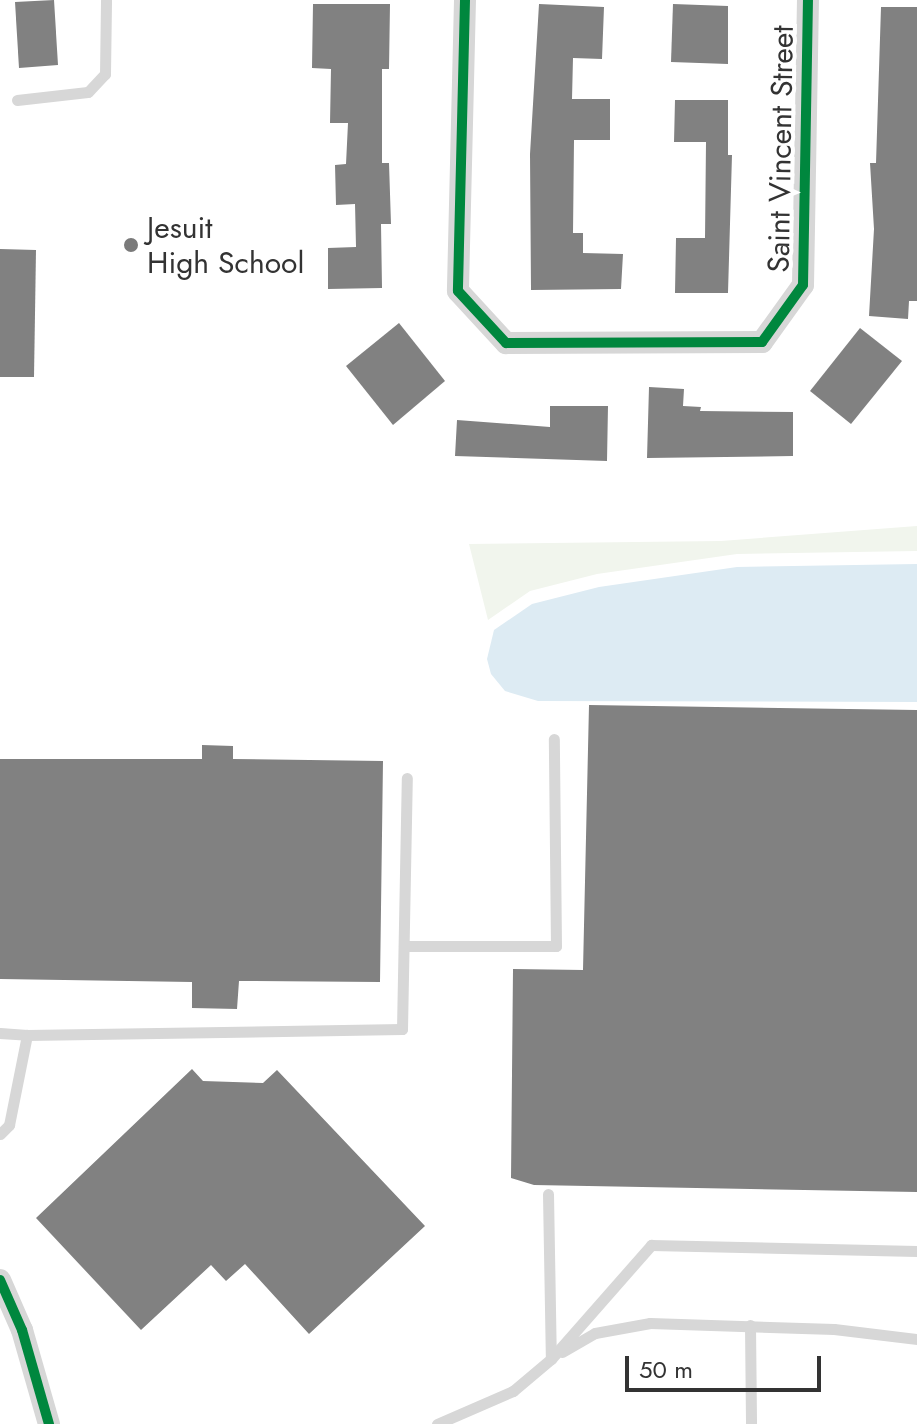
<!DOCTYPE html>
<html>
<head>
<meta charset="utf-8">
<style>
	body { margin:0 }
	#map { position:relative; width:917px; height:1424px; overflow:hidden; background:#fff; font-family:Jost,sans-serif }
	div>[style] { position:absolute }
	.green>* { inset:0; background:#f1f5ed }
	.water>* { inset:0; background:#ddebf3 }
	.building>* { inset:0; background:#818181 }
	.service>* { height:11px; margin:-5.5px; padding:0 5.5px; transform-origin:5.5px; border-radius:5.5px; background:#d7d7d7 }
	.minor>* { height:22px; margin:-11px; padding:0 11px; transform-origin:11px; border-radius:11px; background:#d7d7d7 }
	.cycleway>* { height:10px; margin:-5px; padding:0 5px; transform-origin:5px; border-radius:5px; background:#00873e }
	.dots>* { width:22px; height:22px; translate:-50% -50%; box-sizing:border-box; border:4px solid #fff; border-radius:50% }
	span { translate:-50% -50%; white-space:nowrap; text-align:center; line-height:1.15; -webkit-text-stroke:8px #fff; paint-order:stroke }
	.street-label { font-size:30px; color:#333 }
	.poi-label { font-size:30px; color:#333 }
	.left { translate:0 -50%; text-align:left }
	.scale { position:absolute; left:625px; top:1356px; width:196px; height:36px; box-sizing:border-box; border:4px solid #333; border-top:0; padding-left:10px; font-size:24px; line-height:28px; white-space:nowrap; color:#333; -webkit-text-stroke:6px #fff; paint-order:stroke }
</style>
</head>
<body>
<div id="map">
	<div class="green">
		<div style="clip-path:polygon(917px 526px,917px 551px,737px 554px,597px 574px,530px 591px,488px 620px,469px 544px,721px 541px)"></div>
	</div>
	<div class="water">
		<div style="clip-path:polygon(917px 564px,917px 702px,538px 701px,505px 691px,491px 674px,487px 659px,494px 630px,532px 604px,599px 587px,737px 567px)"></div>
	</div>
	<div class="building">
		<div style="clip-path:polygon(54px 0,58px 65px,19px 68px,15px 2px)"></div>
		<div style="clip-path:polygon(313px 4px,390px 4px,389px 69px,382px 69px,382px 163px,389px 163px,391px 224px,381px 224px,382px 288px,328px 289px,328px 248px,356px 247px,355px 204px,336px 205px,335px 165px,346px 164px,348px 123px,330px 123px,331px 69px,312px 68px)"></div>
		<div style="clip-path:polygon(539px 4px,604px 7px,602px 59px,573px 58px,572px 99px,610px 99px,610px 140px,574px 140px,573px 233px,583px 233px,583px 253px,623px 254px,621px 289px,531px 290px,530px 154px)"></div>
		<div style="clip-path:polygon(673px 4px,728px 6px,728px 64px,671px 62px)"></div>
		<div style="clip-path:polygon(881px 7px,917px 7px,917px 301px,909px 301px,908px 319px,869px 316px,874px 229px,870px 163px,876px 163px)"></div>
		<div style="clip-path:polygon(675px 100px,728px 100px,728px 155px,732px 155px,728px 293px,675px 293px,676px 238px,705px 238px,706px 142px,674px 142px)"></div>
		<div style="clip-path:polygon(0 249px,36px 250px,34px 377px,0 377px)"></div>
		<div style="clip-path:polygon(399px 323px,445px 381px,393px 425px,346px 366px)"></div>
		<div style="clip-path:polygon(860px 328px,902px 361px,851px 424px,810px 391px)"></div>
		<div style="clip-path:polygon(649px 387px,684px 389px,683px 406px,701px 407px,700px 411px,793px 412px,793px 456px,647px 458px)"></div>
		<div style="clip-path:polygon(550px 406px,608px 406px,607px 461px,455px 456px,457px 420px,550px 427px)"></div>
		<div style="clip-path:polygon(589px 705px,917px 710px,917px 1192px,534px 1185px,511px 1178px,513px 969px,583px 970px)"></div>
		<div style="clip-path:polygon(202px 745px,233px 746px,233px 759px,383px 761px,380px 982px,239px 981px,237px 1009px,192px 1008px,192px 982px,0 979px,0 759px,202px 759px)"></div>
		<div style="clip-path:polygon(192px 1069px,203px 1081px,263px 1083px,277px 1070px,425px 1226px,309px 1334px,245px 1264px,226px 1281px,211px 1265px,141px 1330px,36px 1218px)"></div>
	</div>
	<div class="service">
		<div style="left:17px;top:100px;width:71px;rotate:-6.4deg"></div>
		<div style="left:88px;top:92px;width:25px;rotate:-47deg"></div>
		<div style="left:105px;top:74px;width:74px;rotate:-89.2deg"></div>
		<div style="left:404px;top:946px;width:152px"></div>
		<div style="left:556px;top:946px;width:207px;rotate:-90.6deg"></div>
		<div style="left:0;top:1033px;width:27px;rotate:4deg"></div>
		<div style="left:0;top:1134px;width:13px;rotate:-45deg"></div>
		<div style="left:9px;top:1125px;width:92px;rotate:-78.7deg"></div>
		<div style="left:27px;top:1035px;width:375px;rotate:-0.9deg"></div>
		<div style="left:402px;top:1029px;width:251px;rotate:-88.9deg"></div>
		<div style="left:548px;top:1194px;width:165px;rotate:89deg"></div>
		<div style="left:750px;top:1325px;width:99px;rotate:89.4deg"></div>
		<div style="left:562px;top:1352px;width:38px;rotate:-30deg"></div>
		<div style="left:595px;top:1333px;width:56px;rotate:-10.3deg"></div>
		<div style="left:650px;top:1323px;width:184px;rotate:1.9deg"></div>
		<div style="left:834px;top:1329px;width:84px;rotate:6.9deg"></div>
		<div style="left:437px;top:1424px;width:83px;rotate:-23.5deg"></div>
		<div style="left:513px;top:1391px;width:50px;rotate:-40.1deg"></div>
		<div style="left:551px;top:1359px;width:152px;rotate:-48.7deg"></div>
		<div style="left:651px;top:1245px;width:266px;rotate:1.3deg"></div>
	</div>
	<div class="minor">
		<div style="left:465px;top:0;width:291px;rotate:91.4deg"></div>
		<div style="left:458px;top:291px;width:71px;rotate:47.3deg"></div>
		<div style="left:506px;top:343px;width:256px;rotate:-0.2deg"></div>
		<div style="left:762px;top:342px;width:70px;rotate:-54.3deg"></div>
		<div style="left:803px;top:285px;width:285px;rotate:-89deg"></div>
		<div style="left:0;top:1280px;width:55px;rotate:66.3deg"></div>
		<div style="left:22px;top:1330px;width:98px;rotate:74deg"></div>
	</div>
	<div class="cycleway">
		<div style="left:465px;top:0;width:291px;rotate:91.4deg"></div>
		<div style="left:458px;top:291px;width:71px;rotate:47.3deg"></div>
		<div style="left:506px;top:343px;width:256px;rotate:-0.2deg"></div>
		<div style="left:762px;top:342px;width:70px;rotate:-54.3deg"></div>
		<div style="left:803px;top:285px;width:285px;rotate:-89deg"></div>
		<div style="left:0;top:1280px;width:55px;rotate:66.3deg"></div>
		<div style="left:22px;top:1330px;width:98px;rotate:74deg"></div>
	</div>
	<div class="dots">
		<div style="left:131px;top:245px;background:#7a7a7a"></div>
	</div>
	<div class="street-label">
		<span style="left:781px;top:149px;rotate:-89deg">Saint Vincent Street</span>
	</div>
	<div class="poi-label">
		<span class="left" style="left:147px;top:245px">Jesuit<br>High School</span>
	</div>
	<div class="scale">50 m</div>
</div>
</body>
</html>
